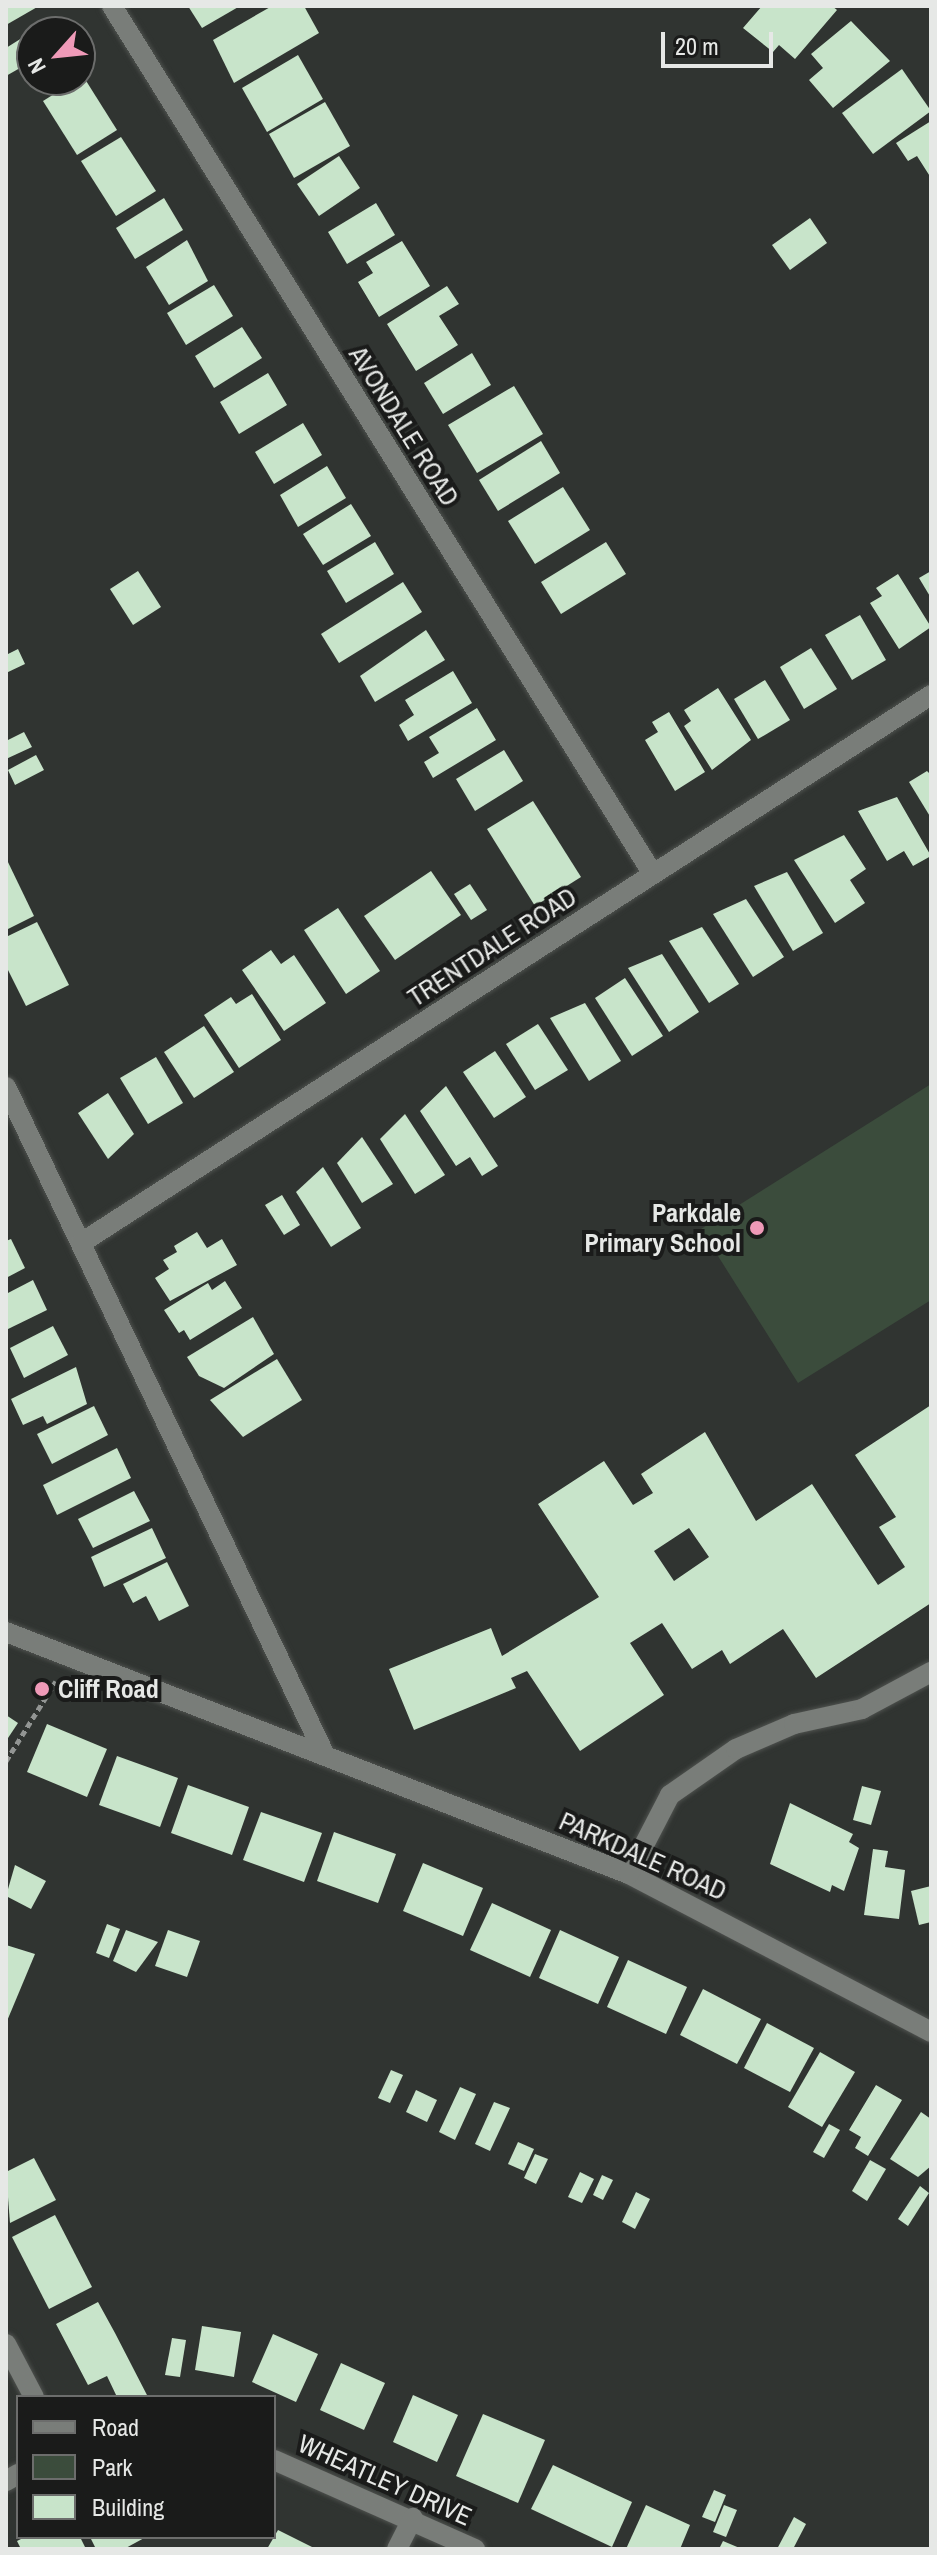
<!DOCTYPE html>
<html>
<head>
<meta charset="utf-8">
<style>
	body { margin:0 }
	#map { position:relative; width:937px; height:2555px; overflow:hidden; background:#303431; font-family:"Archivo Narrow",sans-serif }
	div>[style] { position:absolute }
	.green>* { inset:0; background:#3b4c3c }
	.building>* { inset:0; background:#c8e4ca }
	.path>* { height:5px; margin-top:-2.5px; transform-origin:0; background:repeating-linear-gradient(90deg,#929593 0 6px,transparent 0 10px) }
	.roads { filter:drop-shadow(0 0 2px #4e514e) drop-shadow(0 0 2px #4e514e) }
	.minor>* { height:20px; margin:-10px; padding:0 10px; transform-origin:10px; border-radius:10px; background:#797d79 }
	.dots>* { width:22px; height:22px; translate:-50% -50%; box-sizing:border-box; border:4px solid #1a1b1a; border-radius:50% }
	span { translate:-50% -50%; white-space:nowrap; text-align:center; line-height:1.15; -webkit-text-stroke:8px #1a1b1a; paint-order:stroke }
	.street-label { font-size:26px; color:#e6e8e6 }
	.poi-label { font-size:26px; color:#e6e8e6; font-weight:700 }
	.right { translate:-100% -50%; text-align:right }
	.left { translate:0 -50%; text-align:left }
	.frame { position:absolute; inset:0; border:8px solid #e6e8e6; pointer-events:none }
	.legend { position:absolute; left:16px; top:2395px; width:260px; height:144px; box-sizing:border-box; background:#1a1b1a; border:2px solid #6c6d6c; margin:0; padding:10px 14px; list-style:none; font-size:24px; color:#e6e8e6 }
	.legend li { display:flex; align-items:center; gap:16px; height:40px }
	.legend b { width:40px; border:2px solid #6c6d6c }
	.north { position:absolute; left:16px; top:16px; width:80px; height:80px; box-sizing:border-box; background:#1a1b1a; border:2px solid #6c6d6c; border-radius:50%; rotate:243deg; font-size:22px; font-weight:700; line-height:32px; text-align:center; color:#e6e8e6 }
	.north::after { content:''; display:block; margin:auto; width:28px; height:36px; background:#ef9ab8; clip-path:polygon(50% 0,100% 100%,50% 72%,0 100%) }
	.scale { position:absolute; left:661px; top:32px; width:112px; height:36px; box-sizing:border-box; border:4px solid #e6e8e6; border-top:0; padding-left:10px; font-size:24px; line-height:28px; white-space:nowrap; color:#e6e8e6; -webkit-text-stroke:6px #1a1b1a; paint-order:stroke }
</style>
</head>
<body>
<div id="map">
	<div class="green">
		<div style="clip-path:polygon(931px 1084px,931px 1300px,798px 1383px,701px 1229px)"></div>
	</div>
	<div class="building">
		<div style="clip-path:polygon(6px 6px,39px 6px,6px 25px)"></div>
		<div style="clip-path:polygon(188px 6px,240px 6px,202px 28px)"></div>
		<div style="clip-path:polygon(272px 6px,304px 6px,319px 33px,234px 83px,213px 40px)"></div>
		<div style="clip-path:polygon(762px 6px,832px 6px,837px 10px,795px 59px,779px 45px,773px 52px,743px 28px)"></div>
		<div style="clip-path:polygon(49px 21px,55px 32px,32px 32px,32px 76px,20px 68px,6px 76px,6px 48px)"></div>
		<div style="clip-path:polygon(851px 21px,890px 61px,833px 108px,809px 80px,823px 68px,811px 54px)"></div>
		<div style="clip-path:polygon(298px 55px,323px 99px,267px 132px,242px 88px)"></div>
		<div style="clip-path:polygon(902px 69px,931px 111px,873px 154px,842px 113px)"></div>
		<div style="clip-path:polygon(83px 76px,117px 130px,77px 155px,43px 101px)"></div>
		<div style="clip-path:polygon(325px 102px,350px 146px,294px 178px,269px 134px)"></div>
		<div style="clip-path:polygon(931px 121px,931px 178px,917px 156px,908px 161px,896px 143px)"></div>
		<div style="clip-path:polygon(121px 137px,156px 191px,116px 216px,81px 161px)"></div>
		<div style="clip-path:polygon(339px 156px,360px 188px,319px 216px,297px 184px)"></div>
		<div style="clip-path:polygon(164px 198px,183px 230px,135px 259px,116px 228px)"></div>
		<div style="clip-path:polygon(376px 203px,395px 235px,347px 264px,328px 232px)"></div>
		<div style="clip-path:polygon(810px 218px,827px 243px,790px 270px,772px 245px)"></div>
		<div style="clip-path:polygon(187px 240px,208px 281px,169px 305px,146px 267px)"></div>
		<div style="clip-path:polygon(402px 241px,430px 286px,379px 317px,358px 282px,373px 273px,366px 262px)"></div>
		<div style="clip-path:polygon(214px 285px,233px 316px,186px 345px,167px 313px)"></div>
		<div style="clip-path:polygon(447px 286px,459px 304px,439px 316px,458px 345px,416px 371px,387px 324px)"></div>
		<div style="clip-path:polygon(242px 327px,262px 358px,214px 388px,195px 356px)"></div>
		<div style="clip-path:polygon(472px 353px,491px 385px,443px 414px,424px 383px)"></div>
		<div style="clip-path:polygon(268px 373px,287px 405px,239px 434px,220px 402px)"></div>
		<div style="clip-path:polygon(514px 386px,543px 434px,477px 473px,448px 425px)"></div>
		<div style="clip-path:polygon(303px 423px,322px 455px,274px 484px,255px 452px)"></div>
		<div style="clip-path:polygon(541px 441px,560px 473px,498px 511px,479px 480px)"></div>
		<div style="clip-path:polygon(327px 466px,346px 498px,298px 527px,280px 495px)"></div>
		<div style="clip-path:polygon(563px 487px,590px 530px,535px 564px,508px 521px)"></div>
		<div style="clip-path:polygon(351px 504px,371px 536px,323px 565px,303px 534px)"></div>
		<div style="clip-path:polygon(375px 542px,394px 574px,346px 603px,327px 571px)"></div>
		<div style="clip-path:polygon(606px 542px,626px 574px,561px 614px,541px 582px)"></div>
		<div style="clip-path:polygon(138px 571px,161px 607px,133px 625px,110px 589px)"></div>
		<div style="clip-path:polygon(931px 571px,931px 598px,919px 578px)"></div>
		<div style="clip-path:polygon(898px 574px,931px 627px,899px 649px,870px 603px,882px 596px,876px 588px)"></div>
		<div style="clip-path:polygon(403px 582px,422px 612px,339px 663px,321px 634px)"></div>
		<div style="clip-path:polygon(860px 615px,886px 660px,852px 680px,825px 635px)"></div>
		<div style="clip-path:polygon(426px 630px,445px 660px,375px 702px,360px 676px)"></div>
		<div style="clip-path:polygon(811px 648px,837px 689px,804px 709px,780px 667px)"></div>
		<div style="clip-path:polygon(18px 649px,25px 664px,6px 673px,6px 655px)"></div>
		<div style="clip-path:polygon(453px 671px,472px 703px,408px 741px,399px 725px,414px 715px,405px 700px)"></div>
		<div style="clip-path:polygon(765px 680px,790px 720px,758px 739px,734px 699px)"></div>
		<div style="clip-path:polygon(718px 688px,751px 740px,712px 770px,684px 726px,691px 721px,684px 710px)"></div>
		<div style="clip-path:polygon(477px 708px,496px 740px,433px 778px,424px 762px,439px 753px,429px 737px)"></div>
		<div style="clip-path:polygon(669px 712px,705px 772px,675px 791px,645px 740px,658px 732px,652px 722px)"></div>
		<div style="clip-path:polygon(24px 732px,32px 747px,6px 759px,6px 741px)"></div>
		<div style="clip-path:polygon(504px 750px,523px 781px,475px 811px,456px 779px)"></div>
		<div style="clip-path:polygon(36px 755px,44px 770px,15px 785px,8px 770px)"></div>
		<div style="clip-path:polygon(927px 771px,931px 775px,931px 818px,909px 782px)"></div>
		<div style="clip-path:polygon(897px 797px,931px 856px,913px 866px,904px 851px,887px 861px,858px 811px)"></div>
		<div style="clip-path:polygon(533px 801px,581px 877px,535px 906px,487px 829px)"></div>
		<div style="clip-path:polygon(844px 835px,866px 869px,850px 880px,865px 903px,835px 923px,794px 860px)"></div>
		<div style="clip-path:polygon(6px 858px,34px 916px,6px 930px)"></div>
		<div style="clip-path:polygon(431px 871px,461px 915px,395px 960px,364px 916px)"></div>
		<div style="clip-path:polygon(787px 872px,823px 933px,793px 951px,754px 886px)"></div>
		<div style="clip-path:polygon(470px 884px,487px 910px,471px 920px,454px 894px)"></div>
		<div style="clip-path:polygon(746px 899px,784px 957px,753px 977px,713px 914px)"></div>
		<div style="clip-path:polygon(338px 908px,380px 971px,346px 994px,304px 930px)"></div>
		<div style="clip-path:polygon(37px 922px,69px 985px,26px 1006px,6px 966px,6px 937px)"></div>
		<div style="clip-path:polygon(702px 927px,739px 984px,709px 1003px,669px 941px)"></div>
		<div style="clip-path:polygon(271px 950px,281px 964px,294px 955px,326px 1003px,284px 1031px,242px 970px)"></div>
		<div style="clip-path:polygon(662px 954px,699px 1012px,669px 1032px,628px 968px)"></div>
		<div style="clip-path:polygon(625px 978px,663px 1036px,632px 1056px,595px 998px)"></div>
		<div style="clip-path:polygon(252px 994px,281px 1040px,239px 1068px,204px 1015px,231px 997px,236px 1004px)"></div>
		<div style="clip-path:polygon(585px 1003px,621px 1061px,589px 1081px,550px 1018px)"></div>
		<div style="clip-path:polygon(538px 1024px,568px 1070px,535px 1090px,506px 1044px)"></div>
		<div style="clip-path:polygon(204px 1026px,234px 1072px,194px 1098px,164px 1052px)"></div>
		<div style="clip-path:polygon(495px 1051px,526px 1097px,494px 1118px,463px 1072px)"></div>
		<div style="clip-path:polygon(156px 1057px,183px 1103px,148px 1124px,120px 1078px)"></div>
		<div style="clip-path:polygon(446px 1086px,498px 1166px,482px 1176px,470px 1157px,456px 1166px,420px 1111px)"></div>
		<div style="clip-path:polygon(108px 1093px,134px 1134px,108px 1159px,78px 1113px)"></div>
		<div style="clip-path:polygon(405px 1114px,445px 1175px,415px 1194px,380px 1139px)"></div>
		<div style="clip-path:polygon(362px 1137px,393px 1184px,362px 1203px,337px 1163px)"></div>
		<div style="clip-path:polygon(323px 1167px,361px 1228px,331px 1247px,296px 1192px)"></div>
		<div style="clip-path:polygon(282px 1195px,300px 1225px,284px 1235px,265px 1205px)"></div>
		<div style="clip-path:polygon(197px 1232px,207px 1248px,222px 1239px,237px 1265px,170px 1301px,155px 1278px,169px 1269px,163px 1260px,177px 1252px,174px 1246px)"></div>
		<div style="clip-path:polygon(11px 1239px,25px 1268px,6px 1278px,6px 1241px)"></div>
		<div style="clip-path:polygon(33px 1280px,47px 1310px,6px 1330px,6px 1294px)"></div>
		<div style="clip-path:polygon(225px 1281px,242px 1308px,190px 1340px,184px 1330px,179px 1333px,164px 1310px,208px 1283px,212px 1290px)"></div>
		<div style="clip-path:polygon(253px 1317px,274px 1354px,224px 1388px,199px 1376px,187px 1357px)"></div>
		<div style="clip-path:polygon(53px 1326px,68px 1355px,24px 1378px,10px 1348px)"></div>
		<div style="clip-path:polygon(277px 1359px,302px 1400px,243px 1437px,210px 1400px)"></div>
		<div style="clip-path:polygon(76px 1367px,87px 1404px,47px 1424px,43px 1416px,23px 1425px,11px 1399px)"></div>
		<div style="clip-path:polygon(evenodd,931px 1405px,931px 1603px,816px 1678px,783px 1629px,730px 1664px,722px 1650px,692px 1669px,662px 1623px,630px 1643px,664px 1695px,580px 1751px,527px 1671px,511px 1678px,516px 1688px,414px 1730px,389px 1669px,491px 1628px,502px 1656px,599px 1597px,538px 1504px,604px 1461px,633px 1505px,653px 1493px,641px 1474px,705px 1432px,756px 1521px,812px 1484px,878px 1585px,905px 1567px,879px 1527px,896px 1517px,855px 1455px,931px 1405px,689px 1528px,709px 1557px,674px 1581px,654px 1551px,689px 1528px)"></div>
		<div style="clip-path:polygon(94px 1406px,108px 1435px,52px 1464px,37px 1434px)"></div>
		<div style="clip-path:polygon(117px 1448px,131px 1478px,57px 1515px,43px 1485px)"></div>
		<div style="clip-path:polygon(134px 1491px,150px 1521px,93px 1548px,78px 1519px)"></div>
		<div style="clip-path:polygon(152px 1528px,166px 1558px,104px 1587px,91px 1557px)"></div>
		<div style="clip-path:polygon(167px 1562px,189px 1606px,159px 1621px,146px 1596px,133px 1603px,123px 1584px)"></div>
		<div style="clip-path:polygon(6px 1715px,18px 1723px,6px 1741px)"></div>
		<div style="clip-path:polygon(47px 1724px,107px 1749px,87px 1797px,27px 1772px)"></div>
		<div style="clip-path:polygon(117px 1756px,178px 1778px,160px 1827px,99px 1805px)"></div>
		<div style="clip-path:polygon(188px 1785px,249px 1807px,232px 1855px,171px 1833px)"></div>
		<div style="clip-path:polygon(862px 1786px,881px 1791px,871px 1825px,853px 1820px)"></div>
		<div style="clip-path:polygon(790px 1803px,853px 1834px,849px 1842px,859px 1848px,844px 1891px,832px 1885px,830px 1892px,770px 1864px)"></div>
		<div style="clip-path:polygon(261px 1812px,322px 1833px,304px 1882px,243px 1860px)"></div>
		<div style="clip-path:polygon(334px 1832px,396px 1854px,378px 1903px,317px 1881px)"></div>
		<div style="clip-path:polygon(873px 1849px,888px 1851px,885px 1867px,905px 1870px,899px 1919px,864px 1915px)"></div>
		<div style="clip-path:polygon(423px 1863px,483px 1888px,463px 1936px,403px 1911px)"></div>
		<div style="clip-path:polygon(15px 1865px,46px 1881px,31px 1909px,6px 1896px)"></div>
		<div style="clip-path:polygon(931px 1886px,931px 1922px,919px 1925px,911px 1891px)"></div>
		<div style="clip-path:polygon(492px 1903px,551px 1930px,530px 1977px,470px 1950px)"></div>
		<div style="clip-path:polygon(107px 1924px,120px 1929px,109px 1958px,96px 1953px)"></div>
		<div style="clip-path:polygon(126px 1930px,158px 1942px,136px 1972px,113px 1961px)"></div>
		<div style="clip-path:polygon(168px 1930px,200px 1941px,187px 1977px,155px 1966px)"></div>
		<div style="clip-path:polygon(560px 1930px,619px 1957px,598px 2004px,539px 1978px)"></div>
		<div style="clip-path:polygon(6px 1945px,35px 1954px,7px 2021px,6px 2021px)"></div>
		<div style="clip-path:polygon(628px 1960px,687px 1987px,666px 2034px,607px 2007px)"></div>
		<div style="clip-path:polygon(703px 1989px,761px 2019px,737px 2064px,680px 2035px)"></div>
		<div style="clip-path:polygon(767px 2023px,814px 2048px,790px 2092px,744px 2068px)"></div>
		<div style="clip-path:polygon(820px 2052px,855px 2072px,822px 2127px,788px 2107px)"></div>
		<div style="clip-path:polygon(391px 2070px,403px 2075px,390px 2103px,378px 2098px)"></div>
		<div style="clip-path:polygon(876px 2085px,902px 2100px,868px 2156px,855px 2148px,861px 2137px,849px 2130px)"></div>
		<div style="clip-path:polygon(460px 2087px,476px 2094px,455px 2140px,439px 2132px)"></div>
		<div style="clip-path:polygon(416px 2090px,437px 2100px,427px 2122px,406px 2112px)"></div>
		<div style="clip-path:polygon(494px 2102px,510px 2108px,490px 2151px,475px 2144px)"></div>
		<div style="clip-path:polygon(921px 2112px,931px 2119px,931px 2166px,918px 2177px,890px 2159px)"></div>
		<div style="clip-path:polygon(829px 2124px,840px 2130px,824px 2158px,813px 2152px)"></div>
		<div style="clip-path:polygon(518px 2142px,534px 2149px,524px 2171px,508px 2164px)"></div>
		<div style="clip-path:polygon(535px 2154px,548px 2159px,536px 2184px,524px 2178px)"></div>
		<div style="clip-path:polygon(34px 2158px,56px 2200px,10px 2223px,6px 2172px)"></div>
		<div style="clip-path:polygon(870px 2160px,886px 2169px,867px 2201px,852px 2191px)"></div>
		<div style="clip-path:polygon(580px 2172px,594px 2179px,582px 2203px,568px 2197px)"></div>
		<div style="clip-path:polygon(602px 2175px,613px 2180px,603px 2200px,593px 2195px)"></div>
		<div style="clip-path:polygon(920px 2186px,929px 2193px,908px 2226px,898px 2219px)"></div>
		<div style="clip-path:polygon(636px 2192px,650px 2199px,635px 2229px,622px 2222px)"></div>
		<div style="clip-path:polygon(55px 2215px,92px 2287px,49px 2309px,12px 2237px)"></div>
		<div style="clip-path:polygon(98px 2302px,115px 2333px,148px 2397px,117px 2397px,107px 2376px,88px 2385px,56px 2324px)"></div>
		<div style="clip-path:polygon(202px 2326px,241px 2332px,234px 2377px,195px 2370px)"></div>
		<div style="clip-path:polygon(273px 2334px,318px 2354px,296px 2402px,252px 2382px)"></div>
		<div style="clip-path:polygon(172px 2338px,186px 2340px,180px 2377px,165px 2375px)"></div>
		<div style="clip-path:polygon(341px 2363px,385px 2383px,364px 2430px,320px 2410px)"></div>
		<div style="clip-path:polygon(413px 2395px,458px 2415px,437px 2462px,393px 2442px)"></div>
		<div style="clip-path:polygon(483px 2414px,545px 2440px,518px 2503px,456px 2476px)"></div>
		<div style="clip-path:polygon(553px 2465px,632px 2502px,612px 2547px,531px 2509px)"></div>
		<div style="clip-path:polygon(714px 2490px,726px 2495px,715px 2522px,702px 2517px)"></div>
		<div style="clip-path:polygon(646px 2505px,690px 2525px,680px 2549px,626px 2549px)"></div>
		<div style="clip-path:polygon(724px 2505px,737px 2510px,726px 2537px,713px 2532px)"></div>
		<div style="clip-path:polygon(794px 2517px,806px 2524px,793px 2549px,777px 2549px)"></div>
		<div style="clip-path:polygon(278px 2530px,316px 2549px,267px 2549px)"></div>
		<div style="clip-path:polygon(25px 2537px,80px 2537px,86px 2549px,21px 2549px,17px 2541px)"></div>
		<div style="clip-path:polygon(90px 2537px,146px 2537px,124px 2549px,96px 2549px)"></div>
		<div style="clip-path:polygon(723px 2541px,742px 2549px,719px 2549px)"></div>
	</div>
	<div class="path">
		<div style="left:6px;top:1761px;width:94px;rotate:-58deg"></div>
	</div>
	<div class="roads">
		<div class="minor">
			<div style="left:112px;top:6px;width:1023px;rotate:58.07deg"></div>
			<div style="left:6px;top:1087px;width:736px;rotate:64.48deg"></div>
			<div style="left:81px;top:1243px;width:1011px;rotate:-32.81deg"></div>
			<div style="left:6px;top:1632px;width:668px;rotate:21.23deg"></div>
			<div style="left:629px;top:1874px;width:341px;rotate:27.6deg"></div>
			<div style="left:629px;top:1874px;width:89px;rotate:-62.6deg"></div>
			<div style="left:670px;top:1795px;width:80px;rotate:-34.9deg"></div>
			<div style="left:736px;top:1749px;width:63px;rotate:-23.3deg"></div>
			<div style="left:794px;top:1724px;width:70px;rotate:-12.4deg"></div>
			<div style="left:862px;top:1709px;width:78px;rotate:-28.2deg"></div>
			<div style="left:6px;top:2344px;width:60px;rotate:62.2deg"></div>
			<div style="left:274px;top:2460px;width:220px;rotate:23.9deg"></div>
			<div style="left:6px;top:2481px;width:14px;rotate:-30deg"></div>
			<div style="left:397px;top:2549px;width:35px;rotate:-63deg"></div>
		</div>
	</div>
	<div class="dots">
		<div style="left:757px;top:1228px;background:#ef9ab8"></div>
		<div style="left:42px;top:1689px;background:#ef9ab8"></div>
	</div>
	<div class="street-label">
		<span style="left:404px;top:426px;rotate:58deg">AVONDALE ROAD</span>
		<span style="left:492px;top:947px;rotate:-33deg">TRENTDALE ROAD</span>
		<span style="left:643px;top:1856px;rotate:24deg">PARKDALE ROAD</span>
		<span style="left:385px;top:2480px;rotate:24deg">WHEATLEY DRIVE</span>
	</div>
	<div class="poi-label">
		<span class="right" style="left:741px;top:1228px">Parkdale<br>Primary School</span>
		<span class="left" style="left:58px;top:1689px">Cliff Road</span>
	</div>
	<div class="frame"></div>
	<ul class="legend">
	<li><b style="height:10px;background:#797d79"></b>Road</li>
	<li><b style="height:22px;background:#3b4c3c"></b>Park</li>
	<li><b style="height:22px;background:#c8e4ca"></b>Building</li>
	</ul>
	<div class="north">N</div>
	<div class="scale">20 m</div>
</div>
</body>
</html>
